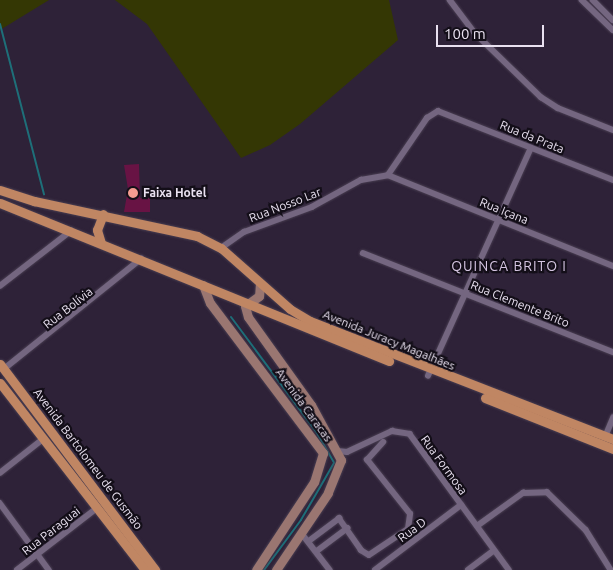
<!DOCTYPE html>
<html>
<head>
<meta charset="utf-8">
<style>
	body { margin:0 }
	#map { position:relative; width:613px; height:570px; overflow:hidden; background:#2e2238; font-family:Ubuntu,sans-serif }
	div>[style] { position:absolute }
	.green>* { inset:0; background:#343704 }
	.stream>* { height:2px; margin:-1px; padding:0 1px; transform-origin:1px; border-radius:1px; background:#1e6f79 }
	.building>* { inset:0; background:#681344 }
	.roads { filter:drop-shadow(0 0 1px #493e51) drop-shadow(0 0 1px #493e51) }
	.street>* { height:5.5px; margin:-2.75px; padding:0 2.75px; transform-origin:2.75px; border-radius:2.75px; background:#746680 }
	.secondary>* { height:9px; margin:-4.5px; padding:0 4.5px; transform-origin:4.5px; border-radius:4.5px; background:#9a7671 }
	.primary>* { height:9px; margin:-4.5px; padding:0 4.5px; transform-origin:4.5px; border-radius:4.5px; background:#c08663 }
	.dots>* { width:14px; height:14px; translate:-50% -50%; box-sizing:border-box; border:2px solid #130e18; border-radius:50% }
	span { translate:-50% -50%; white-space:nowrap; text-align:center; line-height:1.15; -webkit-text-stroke:4.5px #130e18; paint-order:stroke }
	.street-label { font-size:12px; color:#e9e1f0 }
	.poi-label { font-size:12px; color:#e9e1f0; font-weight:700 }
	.left { translate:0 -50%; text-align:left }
	.neighbourhood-label { font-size:14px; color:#d5c5e2; letter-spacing:1px }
	.scale { position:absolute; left:436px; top:25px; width:108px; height:22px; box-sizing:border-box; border:2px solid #e9e1f0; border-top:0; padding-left:6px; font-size:15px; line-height:18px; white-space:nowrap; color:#e9e1f0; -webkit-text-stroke:4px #130e18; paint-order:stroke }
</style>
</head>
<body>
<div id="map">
	<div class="green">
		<div style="clip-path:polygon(0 0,49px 0,0 30px)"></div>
		<div style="clip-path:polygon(115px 0,389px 0,398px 40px,300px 124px,270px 145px,241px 158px,147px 24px)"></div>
	</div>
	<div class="stream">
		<div style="left:0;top:24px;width:176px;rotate:75.5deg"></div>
		<div style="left:231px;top:317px;width:144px;rotate:53.4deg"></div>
		<div style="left:317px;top:433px;width:34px;rotate:60deg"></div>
		<div style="left:334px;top:463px;width:66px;rotate:120.1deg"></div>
		<div style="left:301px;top:520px;width:62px;rotate:126.5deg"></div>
	</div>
	<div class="building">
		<div style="clip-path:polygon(139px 164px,140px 198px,150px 198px,150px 212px,124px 212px,128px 189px,124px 165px)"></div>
	</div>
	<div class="roads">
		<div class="street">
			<div style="left:450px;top:0;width:41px;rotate:52.9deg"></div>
			<div style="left:475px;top:33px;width:92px;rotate:44.1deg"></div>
			<div style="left:541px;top:97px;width:20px;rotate:33deg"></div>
			<div style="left:558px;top:108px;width:59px;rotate:21.8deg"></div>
			<div style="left:582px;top:0;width:43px;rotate:44.1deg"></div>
			<div style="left:593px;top:0;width:28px;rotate:45deg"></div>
			<div style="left:388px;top:175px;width:243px;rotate:22deg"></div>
			<div style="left:221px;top:248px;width:28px;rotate:-35deg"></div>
			<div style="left:244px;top:232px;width:72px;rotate:-20.2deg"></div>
			<div style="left:312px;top:207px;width:56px;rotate:-28.9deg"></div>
			<div style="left:361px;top:180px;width:27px;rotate:-10deg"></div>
			<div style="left:388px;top:175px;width:69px;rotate:-55.6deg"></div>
			<div style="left:427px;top:118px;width:13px;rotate:-32deg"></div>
			<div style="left:438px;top:111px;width:188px;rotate:21.5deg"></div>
			<div style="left:363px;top:253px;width:269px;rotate:21.6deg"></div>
			<div style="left:0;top:286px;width:90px;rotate:-37.8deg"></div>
			<div style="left:4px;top:369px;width:176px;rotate:-38.8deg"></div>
			<div style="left:428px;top:376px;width:250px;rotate:-65.7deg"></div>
			<div style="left:605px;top:437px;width:21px;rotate:-67deg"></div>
			<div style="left:338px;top:451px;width:9px;rotate:6deg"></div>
			<div style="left:347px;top:452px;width:50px;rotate:-25deg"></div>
			<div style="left:392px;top:431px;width:18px;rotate:9deg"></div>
			<div style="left:410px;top:434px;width:168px;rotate:53.9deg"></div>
			<div style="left:0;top:473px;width:55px;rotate:-38.3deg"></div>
			<div style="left:0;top:503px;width:83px;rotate:53.8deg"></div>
			<div style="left:477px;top:526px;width:57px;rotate:-35.7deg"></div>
			<div style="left:523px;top:493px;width:24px;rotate:-2deg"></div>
			<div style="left:547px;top:492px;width:54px;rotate:44.3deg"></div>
			<div style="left:586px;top:530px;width:47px;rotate:58deg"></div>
			<div style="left:303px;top:535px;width:44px;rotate:52.4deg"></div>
			<div style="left:309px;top:541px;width:38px;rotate:-37deg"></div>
			<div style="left:339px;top:518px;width:39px;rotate:55deg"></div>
			<div style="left:361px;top:550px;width:9px;rotate:32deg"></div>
			<div style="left:369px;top:555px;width:47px;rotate:-33.7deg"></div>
			<div style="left:408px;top:529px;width:15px;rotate:-82deg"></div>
			<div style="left:410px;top:514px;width:69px;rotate:-128.5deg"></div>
			<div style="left:367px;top:460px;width:24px;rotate:-48deg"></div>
			<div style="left:317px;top:551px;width:38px;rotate:-37deg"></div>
			<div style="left:17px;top:570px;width:100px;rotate:-37.7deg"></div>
			<div style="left:375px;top:570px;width:108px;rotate:-37.1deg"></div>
			<div style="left:468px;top:570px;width:31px;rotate:-37deg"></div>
		</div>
		<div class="secondary">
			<div style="left:260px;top:283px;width:13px;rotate:94deg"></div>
			<div style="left:259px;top:296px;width:17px;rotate:144deg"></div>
			<div style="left:245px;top:306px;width:11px;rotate:75deg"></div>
			<div style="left:248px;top:317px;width:108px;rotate:54.4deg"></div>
			<div style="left:311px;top:405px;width:63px;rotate:61.4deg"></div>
			<div style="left:341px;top:460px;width:35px;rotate:112deg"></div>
			<div style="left:328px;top:493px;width:93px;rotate:124deg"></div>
			<div style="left:203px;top:285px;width:19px;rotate:69deg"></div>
			<div style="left:210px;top:303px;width:188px;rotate:53deg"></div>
			<div style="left:323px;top:453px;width:30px;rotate:107deg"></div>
			<div style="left:314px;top:482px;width:105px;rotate:123.4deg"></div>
		</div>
		<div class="primary">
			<div style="left:0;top:190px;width:36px;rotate:18deg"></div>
			<div style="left:34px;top:201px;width:167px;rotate:12.1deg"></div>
			<div style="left:197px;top:236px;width:27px;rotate:27deg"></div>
			<div style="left:221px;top:248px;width:92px;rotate:41.5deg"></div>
			<div style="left:290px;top:309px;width:23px;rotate:31deg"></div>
			<div style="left:310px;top:321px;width:325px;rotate:21.3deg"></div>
			<div style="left:0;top:203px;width:420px;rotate:22.1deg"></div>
			<div style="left:101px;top:243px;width:14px;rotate:-107deg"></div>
			<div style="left:97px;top:230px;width:17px;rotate:-69deg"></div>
			<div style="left:0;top:364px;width:258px;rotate:53deg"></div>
			<div style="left:0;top:383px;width:237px;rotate:52.2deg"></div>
			<div style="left:485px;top:398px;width:138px;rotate:21.7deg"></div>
		</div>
	</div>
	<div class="dots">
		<div style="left:133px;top:193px;background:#f59c91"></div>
	</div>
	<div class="street-label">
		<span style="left:532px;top:137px;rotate:22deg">Rua da Prata</span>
		<span style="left:285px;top:205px;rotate:-21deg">Rua Nosso Lar</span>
		<span style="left:504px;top:211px;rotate:22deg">Rua Içana</span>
		<span style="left:520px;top:304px;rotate:22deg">Rua Clemente Brito</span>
		<span style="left:68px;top:308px;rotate:-38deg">Rua Bolívia</span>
		<span style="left:389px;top:340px;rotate:22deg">Avenida Juracy Magalhães</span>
		<span style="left:304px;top:405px;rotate:54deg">Avenida Caracas</span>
		<span style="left:88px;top:459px;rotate:53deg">Avenida Bartolomeu de Gusmão</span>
		<span style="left:444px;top:465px;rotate:54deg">Rua Formosa</span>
		<span style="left:412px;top:530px;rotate:-37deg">Rua D</span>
		<span style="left:51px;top:531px;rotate:-38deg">Rua Paraguai</span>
	</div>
	<div class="poi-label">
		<span class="left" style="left:143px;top:193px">Faixa Hotel</span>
	</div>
	<div class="neighbourhood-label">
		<span style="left:509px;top:266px">QUINCA BRITO I</span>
	</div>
	<div class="scale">100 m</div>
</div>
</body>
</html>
